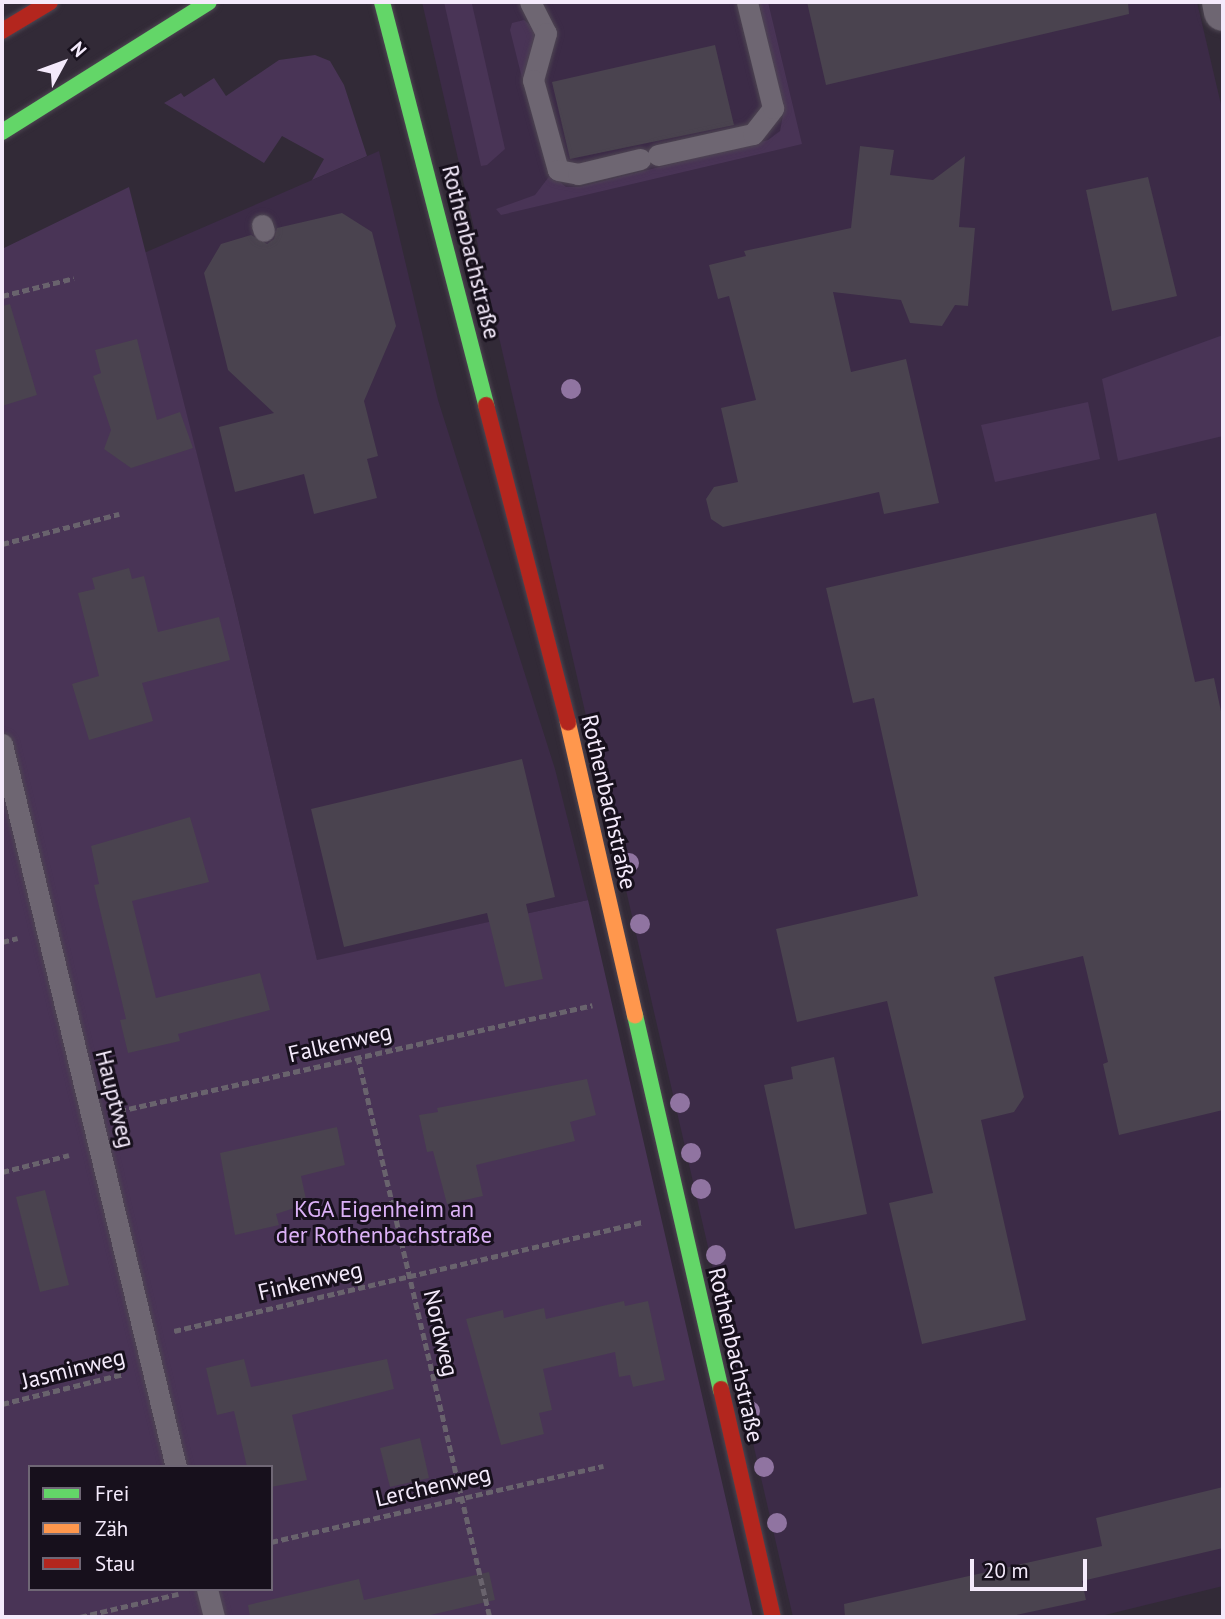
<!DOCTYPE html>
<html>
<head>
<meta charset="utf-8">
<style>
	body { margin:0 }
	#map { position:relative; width:1225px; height:1619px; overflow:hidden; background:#322a37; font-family:"PT Sans",sans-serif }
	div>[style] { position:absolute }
	.built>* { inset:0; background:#3c2b47 }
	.green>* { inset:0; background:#493456 }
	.building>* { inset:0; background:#4a434f }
	.path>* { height:4.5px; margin-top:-2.25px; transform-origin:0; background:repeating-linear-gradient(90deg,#69636d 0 7px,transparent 0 10.5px) }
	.roads { filter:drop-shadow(0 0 2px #4e4652) drop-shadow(0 0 2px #4e4652) }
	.lane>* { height:21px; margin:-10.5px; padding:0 10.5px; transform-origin:10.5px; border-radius:10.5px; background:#6e6672 }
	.street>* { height:38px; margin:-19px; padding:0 19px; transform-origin:19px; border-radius:19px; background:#6e6672 }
	.fast>* { height:16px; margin:-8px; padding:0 8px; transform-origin:8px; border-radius:8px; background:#63d668 }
	.slow>* { height:16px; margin:-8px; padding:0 8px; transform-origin:8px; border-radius:8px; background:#ff974d }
	.jam>* { height:16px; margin:-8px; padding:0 8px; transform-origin:8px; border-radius:8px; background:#b3261e }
	.trees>* { width:20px; height:20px; margin:-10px; border-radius:50%; background:#9074a1 }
	span { translate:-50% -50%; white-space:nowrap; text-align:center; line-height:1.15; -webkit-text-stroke:6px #17101c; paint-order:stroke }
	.street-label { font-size:23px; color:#f4eafb }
	.park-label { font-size:23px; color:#dcb1f7 }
	.frame { position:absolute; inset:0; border:4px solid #f4eafb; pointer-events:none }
	.legend { position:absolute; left:28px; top:1465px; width:245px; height:126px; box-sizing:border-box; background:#17101c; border:2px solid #6f6775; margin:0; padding:9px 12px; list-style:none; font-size:21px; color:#f4eafb }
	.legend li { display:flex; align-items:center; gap:14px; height:35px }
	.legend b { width:35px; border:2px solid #6f6775 }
	.north { position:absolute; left:28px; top:28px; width:70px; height:70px; -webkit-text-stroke:5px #17101c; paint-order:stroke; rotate:49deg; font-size:19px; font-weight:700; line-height:28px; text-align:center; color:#f4eafb }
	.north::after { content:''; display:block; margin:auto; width:24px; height:32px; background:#f4eafb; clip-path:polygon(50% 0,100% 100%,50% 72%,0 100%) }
	.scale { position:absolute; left:970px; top:1559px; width:117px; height:32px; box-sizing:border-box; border:4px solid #f4eafb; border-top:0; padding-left:9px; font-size:21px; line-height:24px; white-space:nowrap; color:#f4eafb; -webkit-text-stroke:5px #17101c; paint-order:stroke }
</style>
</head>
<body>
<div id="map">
	<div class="built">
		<div style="clip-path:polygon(422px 2px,1197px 2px,1223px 113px,1223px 1586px,1097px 1617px,793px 1617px)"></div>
		<div style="clip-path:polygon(379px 151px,438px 400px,555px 769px,588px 900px,317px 961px,234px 600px,144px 253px)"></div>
	</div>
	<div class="green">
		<div style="clip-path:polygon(444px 2px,472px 4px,505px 149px,487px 165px,481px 166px)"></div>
		<div style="clip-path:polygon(759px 2px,768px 2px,802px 144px,501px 215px,496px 209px,535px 195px,551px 174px,566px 187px,579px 187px,768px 140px,780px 131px,783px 115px)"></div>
		<div style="clip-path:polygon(524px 20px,535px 29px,535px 43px,528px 76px,522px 78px,510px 30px,512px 23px)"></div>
		<div style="clip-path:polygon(315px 55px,330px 61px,344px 85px,367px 156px,312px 180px,324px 159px,282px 136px,264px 163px,164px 103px,181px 93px,184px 97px,214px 78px,226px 96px,279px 60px)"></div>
		<div style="clip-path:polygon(evenodd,129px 187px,234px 600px,317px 960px,588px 900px,753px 1617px,2px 1617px,2px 249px,129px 187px,30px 1467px,271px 1467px,271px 1589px,30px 1589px,30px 1467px)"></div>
		<div style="clip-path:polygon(1223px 335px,1223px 436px,1118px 461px,1102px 379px)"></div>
		<div style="clip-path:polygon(1088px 402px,1100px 459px,995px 482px,981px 425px)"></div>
	</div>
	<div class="building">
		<div style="clip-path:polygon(807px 2px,1128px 2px,1129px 14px,826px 85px)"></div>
		<div style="clip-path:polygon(715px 45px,734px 125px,570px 159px,552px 82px)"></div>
		<div style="clip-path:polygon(860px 146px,894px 150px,890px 175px,933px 180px,965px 156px,959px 227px,975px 228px,968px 306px,955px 305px,942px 326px,910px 323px,901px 300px,833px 292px,851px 372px,906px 359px,939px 503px,884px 514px,879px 492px,723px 527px,711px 519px,706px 499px,714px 487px,738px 482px,721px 408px,756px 400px,729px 296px,718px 299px,709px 265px,746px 256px,744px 251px,851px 228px)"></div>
		<div style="clip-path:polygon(1148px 177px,1177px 296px,1112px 311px,1086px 190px)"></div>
		<div style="clip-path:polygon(342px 213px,372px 232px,396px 326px,364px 401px,378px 456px,367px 459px,377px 498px,314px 514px,304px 474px,235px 492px,219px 427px,274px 413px,228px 370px,204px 273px,221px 244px,251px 235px,267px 244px,274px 239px,277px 228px)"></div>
		<div style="clip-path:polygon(10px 304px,37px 395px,2px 406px,2px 306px)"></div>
		<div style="clip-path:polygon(137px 339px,157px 420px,180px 412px,193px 448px,131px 468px,104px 449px,111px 430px,93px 376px,101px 373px,95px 350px)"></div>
		<div style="clip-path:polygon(1156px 513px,1195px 682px,1214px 678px,1223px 721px,1223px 1110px,1119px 1135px,1103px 1064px,1108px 1062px,1083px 956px,994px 977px,1024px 1097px,1014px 1112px,981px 1120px,1026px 1320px,922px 1344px,889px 1203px,933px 1193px,887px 1001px,797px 1022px,776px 929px,918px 896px,874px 698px,853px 703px,826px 588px)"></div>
		<div style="clip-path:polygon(129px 568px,132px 579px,144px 576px,158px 632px,219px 617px,230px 660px,142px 683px,153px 721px,89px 740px,72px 684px,99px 676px,78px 593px,95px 589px,92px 578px)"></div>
		<div style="clip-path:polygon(522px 759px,555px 897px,526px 904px,543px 979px,505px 987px,487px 913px,344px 947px,311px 809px)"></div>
		<div style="clip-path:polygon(190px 817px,209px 882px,132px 901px,156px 998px,260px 973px,270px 1010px,178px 1034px,180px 1041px,128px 1053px,120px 1020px,126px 1019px,94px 885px,99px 884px,91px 846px)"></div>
		<div style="clip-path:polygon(834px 1057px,867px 1214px,795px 1229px,764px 1085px,793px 1079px,791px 1067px)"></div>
		<div style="clip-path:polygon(587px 1079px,596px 1115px,570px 1122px,575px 1141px,476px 1165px,483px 1196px,447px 1204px,433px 1151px,427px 1152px,419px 1115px,438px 1112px,437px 1108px)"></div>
		<div style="clip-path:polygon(337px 1127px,345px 1165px,301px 1176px,307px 1204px,276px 1214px,279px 1225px,235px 1235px,220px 1153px)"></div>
		<div style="clip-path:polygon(45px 1190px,69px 1285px,40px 1292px,16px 1197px)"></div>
		<div style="clip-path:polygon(624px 1301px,625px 1306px,648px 1301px,665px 1380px,633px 1387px,630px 1375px,619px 1377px,615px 1352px,543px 1369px,552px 1410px,539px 1413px,544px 1434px,501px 1445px,466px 1319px,503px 1310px,504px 1318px,544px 1308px,546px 1319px)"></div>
		<div style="clip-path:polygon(244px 1359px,251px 1387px,387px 1359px,394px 1389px,292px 1415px,307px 1480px,271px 1487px,271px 1467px,247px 1467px,234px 1411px,217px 1415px,206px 1368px)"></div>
		<div style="clip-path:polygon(420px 1438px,429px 1478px,390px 1487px,380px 1448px)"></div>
		<div style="clip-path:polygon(1223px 1487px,1223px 1548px,1082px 1581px,1086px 1600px,1007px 1617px,845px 1617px,844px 1604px,1102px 1546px,1096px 1518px)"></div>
		<div style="clip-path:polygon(489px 1572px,495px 1600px,422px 1617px,250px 1617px,248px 1605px,359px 1579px,364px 1600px)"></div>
	</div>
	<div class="path">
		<div style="left:2px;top:296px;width:74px;rotate:-14deg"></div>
		<div style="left:2px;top:544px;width:121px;rotate:-14.4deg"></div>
		<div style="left:2px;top:942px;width:16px;rotate:-14deg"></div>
		<div style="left:358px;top:1057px;width:575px;rotate:76.74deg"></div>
		<div style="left:119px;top:1111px;width:485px;rotate:-12.6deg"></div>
		<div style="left:2px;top:1172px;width:69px;rotate:-14.2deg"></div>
		<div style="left:174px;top:1331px;width:481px;rotate:-13.1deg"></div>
		<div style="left:2px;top:1404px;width:125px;rotate:-13.9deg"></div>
		<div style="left:271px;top:1542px;width:341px;rotate:-12.9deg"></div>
		<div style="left:80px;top:1617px;width:101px;rotate:-13.2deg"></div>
	</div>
	<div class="roads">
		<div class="lane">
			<div style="left:530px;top:2px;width:35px;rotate:63deg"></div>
			<div style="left:546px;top:33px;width:49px;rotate:105.5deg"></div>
			<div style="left:533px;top:80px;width:93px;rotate:74.5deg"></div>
			<div style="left:558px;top:170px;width:20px;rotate:11deg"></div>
			<div style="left:578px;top:174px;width:64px;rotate:-13.6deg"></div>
			<div style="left:658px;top:155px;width:97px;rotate:-12.5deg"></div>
			<div style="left:753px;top:134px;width:33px;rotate:-52deg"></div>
			<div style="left:773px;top:108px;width:109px;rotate:-103.8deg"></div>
			<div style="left:262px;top:225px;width:6px;rotate:72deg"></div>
			<div style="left:2px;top:744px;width:744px;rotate:76.47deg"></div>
			<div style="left:207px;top:1589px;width:29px;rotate:76deg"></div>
		</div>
		<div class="street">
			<div style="left:1221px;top:2px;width:10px;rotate:79deg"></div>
		</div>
		<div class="fast">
			<div style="left:382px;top:2px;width:416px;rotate:75.5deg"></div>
			<div style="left:2px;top:132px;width:244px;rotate:-32.1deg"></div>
			<div style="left:635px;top:1015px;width:384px;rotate:77.1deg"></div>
		</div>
		<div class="slow">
			<div style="left:568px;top:723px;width:300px;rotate:77.1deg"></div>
		</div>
		<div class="jam">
			<div style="left:2px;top:31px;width:56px;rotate:-31.1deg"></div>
			<div style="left:486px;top:405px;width:328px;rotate:75.5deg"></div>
			<div style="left:721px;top:1389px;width:234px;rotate:77.2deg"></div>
		</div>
	</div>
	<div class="trees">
		<div style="left:571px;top:389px"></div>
		<div style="left:629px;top:863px"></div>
		<div style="left:640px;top:924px"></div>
		<div style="left:680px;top:1103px"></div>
		<div style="left:691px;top:1153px"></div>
		<div style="left:701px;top:1189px"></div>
		<div style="left:716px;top:1255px"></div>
		<div style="left:750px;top:1411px"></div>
		<div style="left:764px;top:1467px"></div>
		<div style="left:777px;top:1523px"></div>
	</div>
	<div class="street-label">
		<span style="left:471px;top:252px;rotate:76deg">Rothenbachstraße</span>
		<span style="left:609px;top:802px;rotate:77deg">Rothenbachstraße</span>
		<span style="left:340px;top:1043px;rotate:-13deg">Falkenweg</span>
		<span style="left:115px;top:1099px;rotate:76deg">Hauptweg</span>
		<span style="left:310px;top:1281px;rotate:-13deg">Finkenweg</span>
		<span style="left:441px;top:1333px;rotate:77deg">Nordweg</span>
		<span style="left:736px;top:1355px;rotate:77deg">Rothenbachstraße</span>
		<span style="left:73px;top:1369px;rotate:-14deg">Jasminweg</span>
		<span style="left:433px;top:1486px;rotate:-13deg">Lerchenweg</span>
	</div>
	<div class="park-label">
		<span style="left:384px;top:1222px">KGA Eigenheim an<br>der Rothenbachstraße</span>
	</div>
	<div class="frame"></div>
	<ul class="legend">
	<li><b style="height:9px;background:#63d668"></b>Frei</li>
	<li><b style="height:9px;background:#ff974d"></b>Zäh</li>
	<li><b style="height:9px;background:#b3261e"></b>Stau</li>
	</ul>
	<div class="north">N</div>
	<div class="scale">20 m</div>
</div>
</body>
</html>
